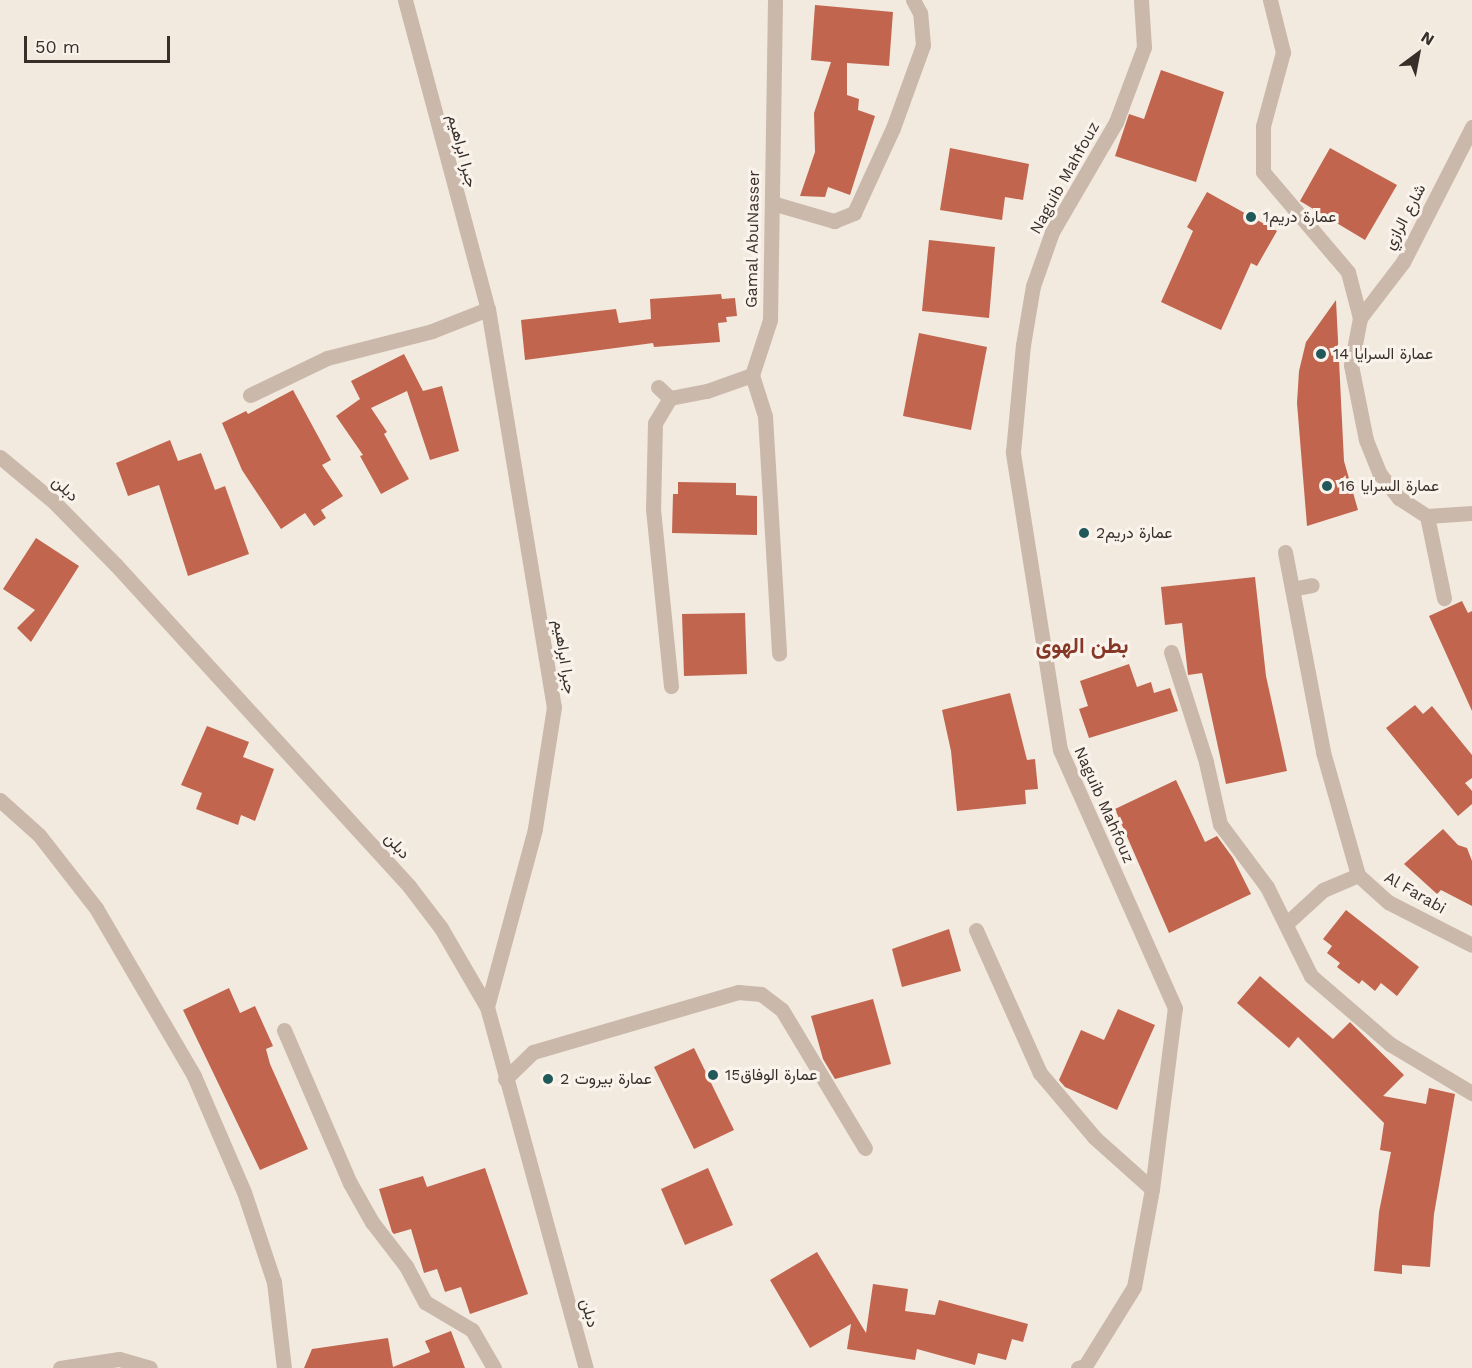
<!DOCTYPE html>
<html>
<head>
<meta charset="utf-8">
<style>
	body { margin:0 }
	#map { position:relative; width:1472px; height:1368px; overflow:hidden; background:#f2e9df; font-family:"Work Sans",Vazirmatn,sans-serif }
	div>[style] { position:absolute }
	.building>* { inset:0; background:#c2654e }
	.minor>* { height:15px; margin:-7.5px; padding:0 7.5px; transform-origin:7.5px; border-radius:7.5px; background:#cab8ab }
	.dots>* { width:16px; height:16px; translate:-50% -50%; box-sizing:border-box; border:3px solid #faf3ec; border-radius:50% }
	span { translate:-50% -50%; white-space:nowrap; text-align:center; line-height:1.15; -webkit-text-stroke:6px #faf3ec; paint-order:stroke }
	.street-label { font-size:16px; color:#382e2a }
	.poi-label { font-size:16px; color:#382e2a }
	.left { translate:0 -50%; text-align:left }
	.district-label { font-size:22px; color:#853826; font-weight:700 }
	.north { position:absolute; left:1388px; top:24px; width:60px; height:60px; -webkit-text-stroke:4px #faf3ec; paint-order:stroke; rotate:32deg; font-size:16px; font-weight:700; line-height:24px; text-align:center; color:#382e2a }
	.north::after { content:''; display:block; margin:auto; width:21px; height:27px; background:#382e2a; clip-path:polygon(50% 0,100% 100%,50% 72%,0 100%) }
	.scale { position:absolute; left:24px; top:36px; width:146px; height:27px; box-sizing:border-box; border:3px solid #382e2a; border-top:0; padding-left:8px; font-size:18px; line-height:21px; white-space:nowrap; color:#382e2a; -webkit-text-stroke:4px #faf3ec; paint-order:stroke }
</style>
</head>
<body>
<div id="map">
	<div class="building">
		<div style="clip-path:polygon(815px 5px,893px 12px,889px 66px,847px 63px,847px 95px,859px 99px,858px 110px,875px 116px,850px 195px,828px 187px,825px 197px,800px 196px,815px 152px,814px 113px,831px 62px,811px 60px)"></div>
		<div style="clip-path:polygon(1161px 70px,1224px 92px,1196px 182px,1115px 156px,1129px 114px,1144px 119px)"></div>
		<div style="clip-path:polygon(950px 148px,1029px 164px,1023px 200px,1005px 197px,1002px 220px,940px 210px)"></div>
		<div style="clip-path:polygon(1330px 148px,1397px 185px,1365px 240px,1300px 201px)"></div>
		<div style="clip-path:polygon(1207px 192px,1277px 231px,1257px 266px,1251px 263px,1221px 330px,1161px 302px,1193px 231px,1187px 227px)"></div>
		<div style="clip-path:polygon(929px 240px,995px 247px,989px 318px,922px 311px)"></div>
		<div style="clip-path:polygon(721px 294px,722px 299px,735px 298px,737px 316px,726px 317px,727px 322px,718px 323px,720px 342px,654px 347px,653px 343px,525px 360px,521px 320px,616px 309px,619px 323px,651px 319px,650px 299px)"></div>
		<div style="clip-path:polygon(1336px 300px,1344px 461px,1358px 510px,1307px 526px,1297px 403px,1299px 371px,1306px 342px)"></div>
		<div style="clip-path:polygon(919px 333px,987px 347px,971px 430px,903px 416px)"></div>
		<div style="clip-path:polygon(404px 354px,423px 391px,442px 386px,459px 451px,430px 460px,407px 391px,371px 408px,387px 432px,384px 434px,409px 479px,381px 494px,360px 456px,363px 455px,336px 416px,360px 399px,351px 381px)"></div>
		<div style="clip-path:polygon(293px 390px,331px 460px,322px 465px,343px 496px,321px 510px,326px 518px,314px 526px,305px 513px,281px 529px,242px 470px,222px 423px,246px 411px,248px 414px)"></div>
		<div style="clip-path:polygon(170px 440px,178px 461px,201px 453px,215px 490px,225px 486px,249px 554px,188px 576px,159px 485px,128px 496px,116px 463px)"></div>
		<div style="clip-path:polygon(678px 482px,736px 483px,736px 495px,757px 496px,757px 535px,672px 533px,673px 494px,678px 494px)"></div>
		<div style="clip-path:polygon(36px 538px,79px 566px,31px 642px,17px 628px,35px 610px,3px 589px)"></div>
		<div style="clip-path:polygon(1255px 577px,1266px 676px,1287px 771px,1226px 784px,1202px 673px,1188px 675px,1182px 623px,1165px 625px,1161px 587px)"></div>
		<div style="clip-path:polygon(1462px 601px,1468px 613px,1472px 611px,1472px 711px,1429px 616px)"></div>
		<div style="clip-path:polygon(745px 613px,747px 674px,684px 676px,682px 614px)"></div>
		<div style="clip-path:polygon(1129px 664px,1137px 687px,1151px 682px,1154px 693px,1170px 688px,1178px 711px,1089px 738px,1079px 709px,1088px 706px,1080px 681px)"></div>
		<div style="clip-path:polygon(1010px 693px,1027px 760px,1035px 759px,1038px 789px,1025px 790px,1026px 804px,957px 811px,951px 751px,942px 710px)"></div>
		<div style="clip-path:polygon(1415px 705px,1423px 714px,1432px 706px,1472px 755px,1472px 778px,1465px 783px,1472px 791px,1472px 804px,1458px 816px,1386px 728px)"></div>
		<div style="clip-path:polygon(207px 726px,249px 742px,243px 757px,274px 769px,255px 821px,241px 815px,238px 825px,196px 809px,202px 793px,181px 785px)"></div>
		<div style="clip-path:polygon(1176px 780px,1205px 842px,1217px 836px,1233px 858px,1251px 894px,1169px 933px,1115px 809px)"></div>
		<div style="clip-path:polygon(1443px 829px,1458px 845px,1467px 848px,1472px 861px,1472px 906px,1441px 890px,1437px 894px,1404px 864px)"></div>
		<div style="clip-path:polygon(1346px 910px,1419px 967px,1397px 996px,1381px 983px,1375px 991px,1362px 980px,1359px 984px,1337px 967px,1340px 963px,1327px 953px,1332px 946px,1323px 939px)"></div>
		<div style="clip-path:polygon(949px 929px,961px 971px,902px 987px,892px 949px)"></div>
		<div style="clip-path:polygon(1260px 976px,1333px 1039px,1350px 1022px,1355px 1027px,1404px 1075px,1383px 1096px,1426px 1104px,1429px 1088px,1455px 1094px,1434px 1214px,1430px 1267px,1402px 1265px,1402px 1274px,1374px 1271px,1379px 1212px,1391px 1152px,1380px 1150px,1384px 1123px,1298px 1037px,1289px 1048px,1237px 1003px)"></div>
		<div style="clip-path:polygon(229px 988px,240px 1013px,255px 1006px,273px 1046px,266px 1049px,270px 1064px,308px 1149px,260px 1170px,183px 1010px)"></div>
		<div style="clip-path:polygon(873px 999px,891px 1064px,835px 1079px,823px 1059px,811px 1016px)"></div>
		<div style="clip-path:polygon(1118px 1009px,1155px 1025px,1117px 1110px,1065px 1087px,1059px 1080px,1081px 1030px,1104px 1040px)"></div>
		<div style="clip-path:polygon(694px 1048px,734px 1130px,694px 1149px,654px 1067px)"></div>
		<div style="clip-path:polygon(485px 1168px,528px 1294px,470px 1314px,461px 1287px,445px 1292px,437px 1269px,424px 1273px,411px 1229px,394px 1234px,392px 1232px,379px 1189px,423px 1176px,427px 1187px)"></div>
		<div style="clip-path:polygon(708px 1168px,733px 1225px,685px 1245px,661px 1189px)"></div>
		<div style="clip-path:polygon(817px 1252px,866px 1333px,873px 1284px,908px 1289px,905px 1311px,935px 1315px,939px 1300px,1028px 1324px,1023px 1342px,1012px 1339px,1006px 1360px,978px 1353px,975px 1365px,917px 1349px,915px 1360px,847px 1349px,851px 1324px,810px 1348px,770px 1280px)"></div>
		<div style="clip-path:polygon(451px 1331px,465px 1368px,304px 1368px,312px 1349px,388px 1338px,393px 1367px,430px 1352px,425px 1341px)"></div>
	</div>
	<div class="minor">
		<div style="left:405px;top:0;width:320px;rotate:75deg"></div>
		<div style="left:488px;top:309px;width:403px;rotate:80.6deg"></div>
		<div style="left:554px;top:707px;width:123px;rotate:98.9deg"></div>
		<div style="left:535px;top:829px;width:184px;rotate:105.1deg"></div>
		<div style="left:1270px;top:0;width:54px;rotate:76deg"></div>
		<div style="left:1283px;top:52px;width:77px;rotate:105.1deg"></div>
		<div style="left:1263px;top:126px;width:46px;rotate:90deg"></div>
		<div style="left:1263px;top:172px;width:131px;rotate:49.6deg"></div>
		<div style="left:1348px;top:272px;width:48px;rotate:75.4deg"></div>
		<div style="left:1360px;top:318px;width:48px;rotate:100.8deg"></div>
		<div style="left:1351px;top:365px;width:76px;rotate:78.7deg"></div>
		<div style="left:1366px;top:440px;width:37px;rotate:68deg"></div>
		<div style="left:1380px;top:474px;width:31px;rotate:52deg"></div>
		<div style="left:1399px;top:498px;width:33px;rotate:33deg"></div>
		<div style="left:1427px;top:516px;width:45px;rotate:-3.8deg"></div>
		<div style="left:772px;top:203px;width:65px;rotate:16.2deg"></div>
		<div style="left:834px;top:221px;width:22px;rotate:-22deg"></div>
		<div style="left:854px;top:213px;width:94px;rotate:-65.4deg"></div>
		<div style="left:893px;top:128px;width:88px;rotate:-70.1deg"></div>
		<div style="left:923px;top:45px;width:32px;rotate:-95deg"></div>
		<div style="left:920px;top:13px;width:15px;rotate:-118deg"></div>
		<div style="left:1360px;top:318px;width:71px;rotate:-52.5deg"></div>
		<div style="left:1403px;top:262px;width:152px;rotate:-62.9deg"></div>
		<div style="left:752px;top:375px;width:43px;rotate:72.4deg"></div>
		<div style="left:765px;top:416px;width:238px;rotate:86.6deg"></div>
		<div style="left:658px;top:387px;width:16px;rotate:43deg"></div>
		<div style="left:670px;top:398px;width:38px;rotate:-11deg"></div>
		<div style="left:707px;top:391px;width:48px;rotate:-19.6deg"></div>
		<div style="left:752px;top:375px;width:58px;rotate:-71.9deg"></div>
		<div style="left:770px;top:320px;width:320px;rotate:-89.1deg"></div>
		<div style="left:250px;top:395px;width:85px;rotate:-25.7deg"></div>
		<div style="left:327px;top:358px;width:108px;rotate:-14.4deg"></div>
		<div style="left:432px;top:331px;width:60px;rotate:-21.4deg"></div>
		<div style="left:670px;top:398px;width:29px;rotate:121deg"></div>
		<div style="left:655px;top:423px;width:86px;rotate:91.3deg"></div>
		<div style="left:653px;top:509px;width:178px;rotate:84.2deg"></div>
		<div style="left:0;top:457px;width:70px;rotate:39.8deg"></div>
		<div style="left:54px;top:502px;width:88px;rotate:45.5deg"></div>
		<div style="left:116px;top:565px;width:435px;rotate:47.6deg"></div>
		<div style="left:409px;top:886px;width:53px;rotate:52.7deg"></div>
		<div style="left:441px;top:928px;width:91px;rotate:59.8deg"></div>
		<div style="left:487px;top:1007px;width:374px;rotate:74.7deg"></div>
		<div style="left:1427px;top:516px;width:84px;rotate:78.3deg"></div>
		<div style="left:1285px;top:552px;width:204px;rotate:79.2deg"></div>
		<div style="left:1323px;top:752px;width:128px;rotate:74.1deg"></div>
		<div style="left:1292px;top:589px;width:20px;rotate:-11deg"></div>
		<div style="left:1171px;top:652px;width:115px;rotate:72.3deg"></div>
		<div style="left:1206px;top:762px;width:64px;rotate:77.3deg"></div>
		<div style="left:1220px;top:824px;width:79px;rotate:53.3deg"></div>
		<div style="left:1267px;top:887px;width:99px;rotate:63.7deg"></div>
		<div style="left:1311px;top:976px;width:104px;rotate:40.7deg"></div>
		<div style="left:1390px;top:1044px;width:96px;rotate:30.9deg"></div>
		<div style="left:0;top:800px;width:52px;rotate:41.9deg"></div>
		<div style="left:39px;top:835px;width:93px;rotate:52deg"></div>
		<div style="left:96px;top:908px;width:194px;rotate:59.7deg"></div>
		<div style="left:194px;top:1076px;width:126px;rotate:66.7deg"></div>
		<div style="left:244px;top:1192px;width:95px;rotate:71.6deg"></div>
		<div style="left:274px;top:1282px;width:87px;rotate:83.4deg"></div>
		<div style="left:1287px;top:923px;width:49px;rotate:-42.5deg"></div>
		<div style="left:1323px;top:890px;width:38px;rotate:-23deg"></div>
		<div style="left:1358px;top:875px;width:40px;rotate:42deg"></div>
		<div style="left:1388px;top:902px;width:94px;rotate:27.1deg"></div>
		<div style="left:976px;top:930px;width:157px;rotate:65.9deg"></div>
		<div style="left:1040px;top:1073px;width:85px;rotate:49.8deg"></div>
		<div style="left:1095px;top:1138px;width:76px;rotate:41.8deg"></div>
		<div style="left:284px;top:1030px;width:167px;rotate:66.7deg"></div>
		<div style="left:350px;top:1183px;width:45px;rotate:60.6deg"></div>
		<div style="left:372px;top:1222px;width:56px;rotate:52.3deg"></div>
		<div style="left:406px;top:1266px;width:41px;rotate:62.2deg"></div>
		<div style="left:425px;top:1302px;width:55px;rotate:30.8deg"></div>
		<div style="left:472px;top:1330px;width:44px;rotate:59.9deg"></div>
		<div style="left:505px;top:1079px;width:39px;rotate:-44deg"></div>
		<div style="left:533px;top:1052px;width:214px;rotate:-16.3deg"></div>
		<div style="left:738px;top:992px;width:23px;rotate:5deg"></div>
		<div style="left:761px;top:994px;width:26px;rotate:37deg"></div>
		<div style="left:782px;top:1010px;width:161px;rotate:59deg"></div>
		<div style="left:60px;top:1368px;width:60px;rotate:-8.7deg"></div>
		<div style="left:119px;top:1359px;width:32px;rotate:16deg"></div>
		<div style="left:1078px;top:1368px;width:7px;rotate:-16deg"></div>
		<div style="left:1085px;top:1366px;width:93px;rotate:-58.2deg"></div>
		<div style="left:1134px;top:1287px;width:100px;rotate:-79.6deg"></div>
		<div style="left:1152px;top:1189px;width:182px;rotate:-82.8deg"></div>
		<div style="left:1175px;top:1008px;width:282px;rotate:-114deg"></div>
		<div style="left:1060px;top:750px;width:302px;rotate:-99deg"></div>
		<div style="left:1013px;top:452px;width:107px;rotate:-84.7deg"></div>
		<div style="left:1023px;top:345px;width:60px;rotate:-80.4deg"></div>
		<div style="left:1033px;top:286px;width:57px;rotate:-70.6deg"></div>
		<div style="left:1052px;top:232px;width:127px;rotate:-59.8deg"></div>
		<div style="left:1116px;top:122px;width:80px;rotate:-69.5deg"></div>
		<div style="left:1144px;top:47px;width:47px;rotate:-93.7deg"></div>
	</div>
	<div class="dots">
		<div style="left:1251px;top:217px;background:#215859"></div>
		<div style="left:1321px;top:354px;background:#215859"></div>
		<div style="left:1327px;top:486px;background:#215859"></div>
		<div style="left:1084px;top:533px;background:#215859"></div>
		<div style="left:713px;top:1075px;background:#215859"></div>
		<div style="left:548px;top:1079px;background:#215859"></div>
	</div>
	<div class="street-label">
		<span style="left:462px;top:151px;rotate:75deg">جبرا ابراهيم</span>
		<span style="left:1065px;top:178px;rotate:-61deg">Naguib Mahfouz</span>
		<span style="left:1405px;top:217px;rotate:-62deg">شارع الرازي</span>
		<span style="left:753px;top:239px;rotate:-89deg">Gamal AbuNasser</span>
		<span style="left:65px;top:489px;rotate:42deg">دبلن</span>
		<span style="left:564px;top:657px;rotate:81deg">جبرا ابراهيم</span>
		<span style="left:1104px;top:805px;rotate:66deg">Naguib Mahfouz</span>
		<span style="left:397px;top:846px;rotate:48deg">دبلن</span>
		<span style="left:1415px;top:893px;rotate:30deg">Al Farabi</span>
		<span style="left:589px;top:1313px;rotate:74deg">دبلن</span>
	</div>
	<div class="poi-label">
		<span class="left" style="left:1263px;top:217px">عمارة دريم1</span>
		<span class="left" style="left:1333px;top:354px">عمارة السرايا 14</span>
		<span class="left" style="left:1339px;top:486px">عمارة السرايا 16</span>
		<span class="left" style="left:1096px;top:533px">عمارة دريم2</span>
		<span class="left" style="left:725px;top:1075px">عمارة الوفاق15</span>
		<span class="left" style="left:560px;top:1079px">عمارة بيروت 2</span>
	</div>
	<div class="district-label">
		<span style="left:1082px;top:646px">بطن الهوى</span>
	</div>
	<div class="north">N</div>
	<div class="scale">50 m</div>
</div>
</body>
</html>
